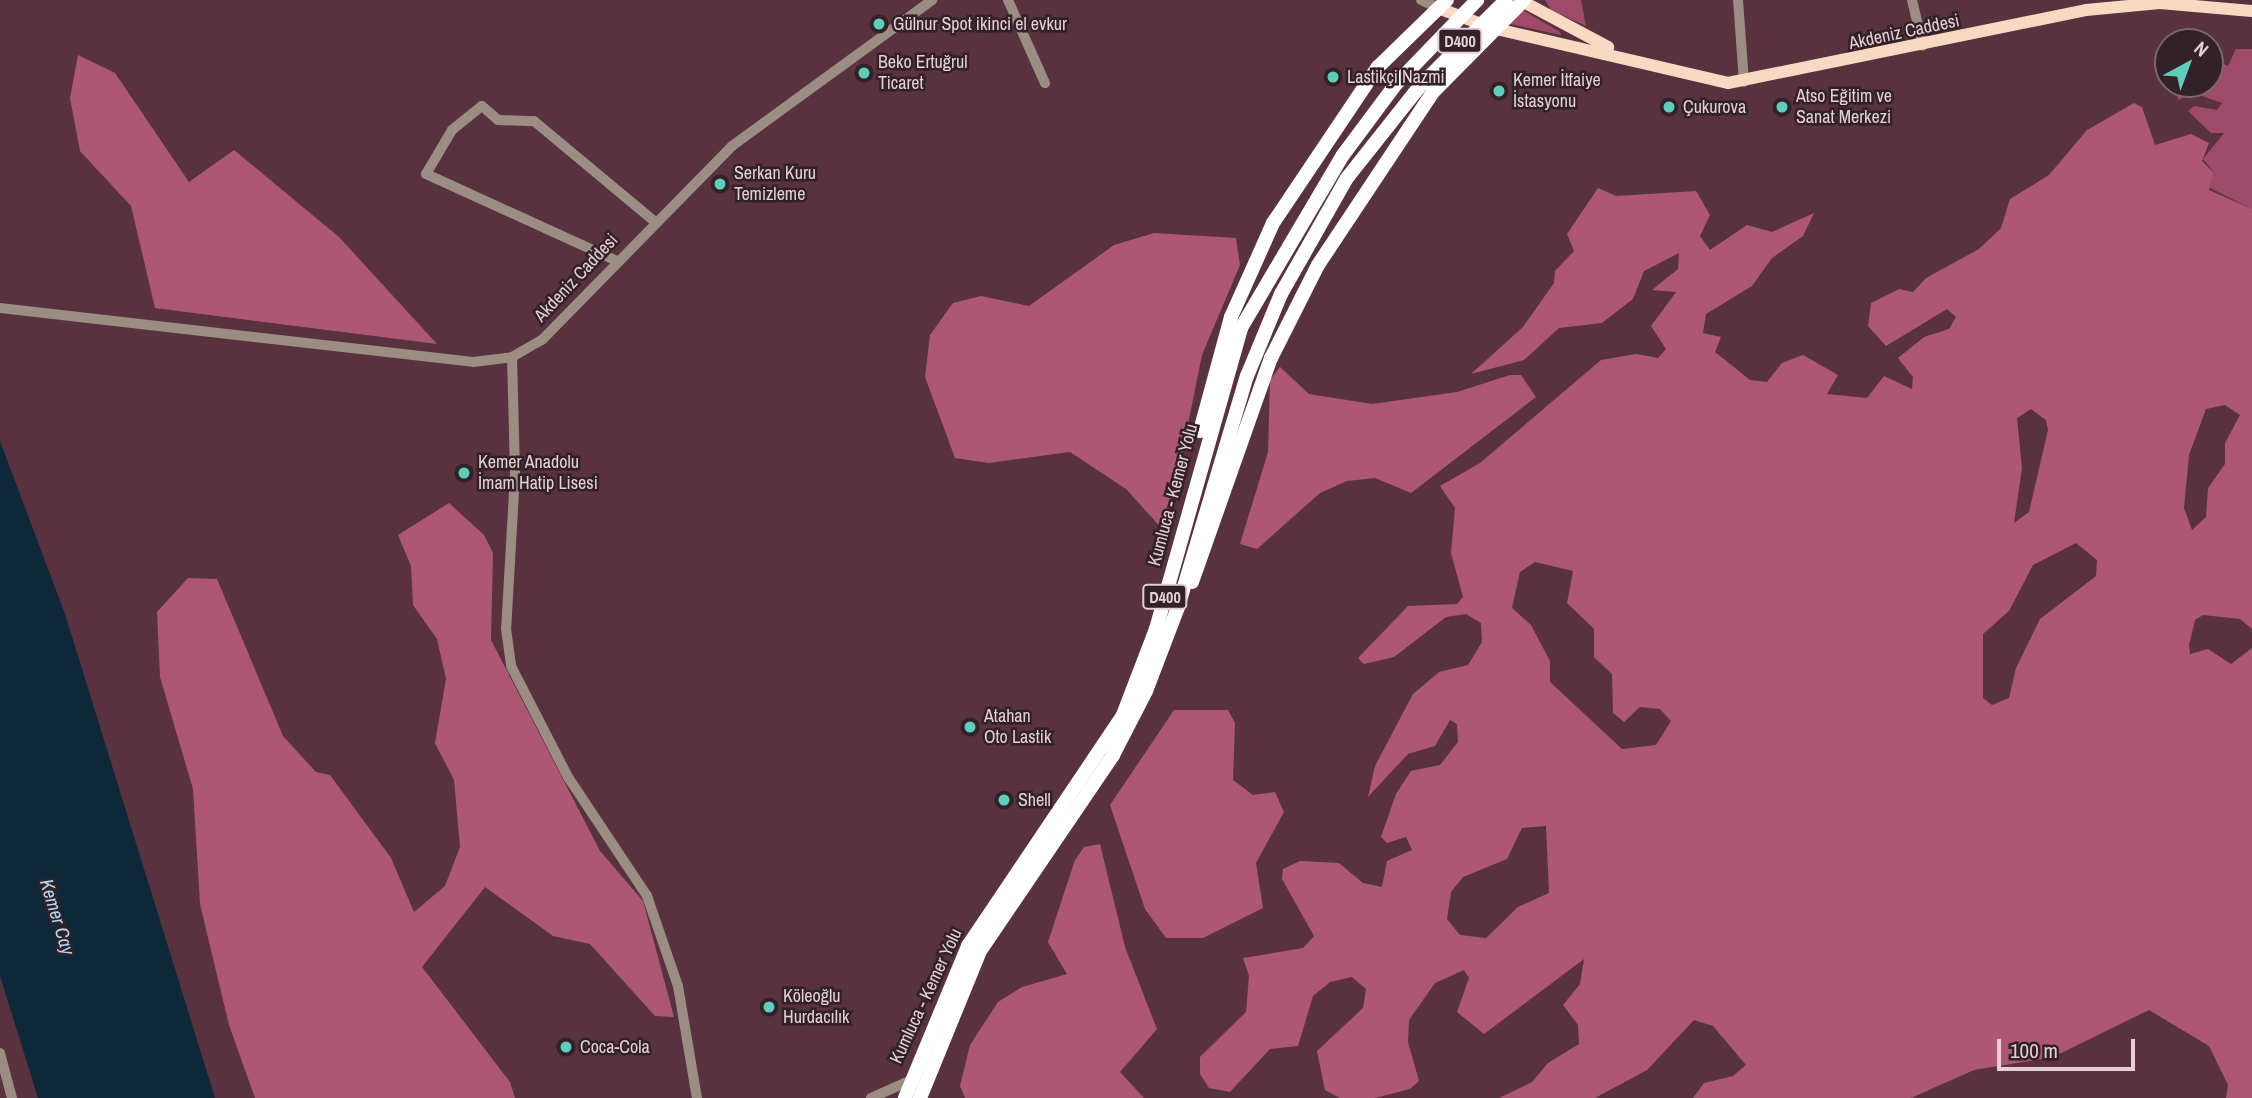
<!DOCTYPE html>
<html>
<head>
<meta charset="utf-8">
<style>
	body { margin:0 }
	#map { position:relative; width:2252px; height:1098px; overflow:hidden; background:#58333f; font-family:"Archivo Narrow",sans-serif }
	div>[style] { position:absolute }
	.green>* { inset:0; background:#9e4a68 }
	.forest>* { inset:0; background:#ad5774 }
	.water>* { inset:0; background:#0c2839 }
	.minor>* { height:10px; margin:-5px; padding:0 5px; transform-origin:5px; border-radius:5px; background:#9c8d82 }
	.major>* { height:12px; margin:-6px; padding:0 6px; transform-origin:6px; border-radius:6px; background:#f8d9c1 }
	.highway>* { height:14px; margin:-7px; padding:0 7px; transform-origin:7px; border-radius:7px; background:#fff }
	.highway-bridge>* { height:14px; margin:-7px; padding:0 7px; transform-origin:7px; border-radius:7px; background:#fff }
	.dots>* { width:19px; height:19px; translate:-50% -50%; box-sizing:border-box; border:4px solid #322126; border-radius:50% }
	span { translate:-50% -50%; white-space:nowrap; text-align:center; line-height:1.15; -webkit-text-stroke:5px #322126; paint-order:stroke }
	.shield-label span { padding:2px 5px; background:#322126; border:2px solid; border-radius:5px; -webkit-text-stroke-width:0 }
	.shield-label { font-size:16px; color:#e6ced5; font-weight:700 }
	.poi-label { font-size:18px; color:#e6ced5 }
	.left { translate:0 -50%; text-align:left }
	.street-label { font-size:18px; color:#e6ced5 }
	.water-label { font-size:19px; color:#b0d9f6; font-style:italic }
	.north { position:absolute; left:2154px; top:28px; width:70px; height:70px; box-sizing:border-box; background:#322126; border:2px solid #7a666c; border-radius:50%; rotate:41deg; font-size:19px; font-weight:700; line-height:28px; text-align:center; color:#e6ced5 }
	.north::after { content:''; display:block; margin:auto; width:24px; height:32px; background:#5cceba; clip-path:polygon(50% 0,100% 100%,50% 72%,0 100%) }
	.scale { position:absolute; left:1997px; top:1039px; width:138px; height:32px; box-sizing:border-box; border:4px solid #e6ced5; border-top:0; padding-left:9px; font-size:21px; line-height:24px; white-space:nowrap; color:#e6ced5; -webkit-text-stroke:5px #322126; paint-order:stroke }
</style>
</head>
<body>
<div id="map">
	<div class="green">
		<div style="clip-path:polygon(1545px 0,1581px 0,1586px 26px,1551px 10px)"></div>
		<div style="clip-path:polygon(1521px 9px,1560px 32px,1561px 35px,1506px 23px)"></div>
		<div style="clip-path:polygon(2236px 49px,2252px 49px,2252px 209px,2208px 187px,2213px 171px,2203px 159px,2224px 133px,2211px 133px,2188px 111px,2194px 106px,2217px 110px,2222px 103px,2191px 92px,2179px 100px,2170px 84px,2210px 84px,2210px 58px,2228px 66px)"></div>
	</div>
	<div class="forest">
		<div style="clip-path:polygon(78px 55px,115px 73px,189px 182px,234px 150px,339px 237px,437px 344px,155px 308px,131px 206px,80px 151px,70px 98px)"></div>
		<div style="clip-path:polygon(evenodd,2134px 103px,2142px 107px,2155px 145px,2191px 134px,2209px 143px,2202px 161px,2213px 172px,2209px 190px,2252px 209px,2252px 629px,2240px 619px,2203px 615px,2195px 620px,2189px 645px,2190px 654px,2208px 649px,2231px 664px,2252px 648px,2252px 1098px,2226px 1098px,2228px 1085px,2209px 1046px,2149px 1010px,2053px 1057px,1974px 1070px,1911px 1098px,1693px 1098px,1704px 1083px,1733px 1076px,1746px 1065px,1713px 1026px,1694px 1020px,1647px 1070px,1595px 1098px,1499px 1098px,1532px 1082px,1548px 1063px,1579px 1044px,1578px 1025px,1563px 1005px,1580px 984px,1584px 959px,1484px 1034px,1457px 1012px,1469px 978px,1464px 970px,1435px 983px,1409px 1020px,1408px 1042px,1419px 1081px,1410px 1089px,1375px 1098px,1340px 1098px,1325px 1090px,1317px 1051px,1363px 1008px,1366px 989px,1352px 977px,1330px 982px,1313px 996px,1298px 1046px,1270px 1049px,1230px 1092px,1209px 1088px,1200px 1074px,1200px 1057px,1246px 1012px,1249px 976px,1243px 958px,1303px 948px,1314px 936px,1282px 879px,1283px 869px,1300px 861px,1339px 863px,1363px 883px,1382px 887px,1387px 861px,1412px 850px,1406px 837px,1387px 843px,1381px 837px,1396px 794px,1411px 771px,1440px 765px,1458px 742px,1457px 724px,1450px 720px,1435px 746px,1408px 754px,1368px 797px,1375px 766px,1413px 694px,1439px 672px,1468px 665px,1482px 642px,1481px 623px,1466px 614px,1446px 617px,1394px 657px,1364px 664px,1358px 658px,1408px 606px,1457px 604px,1463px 597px,1451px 553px,1455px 508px,1440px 486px,1480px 463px,1601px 360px,1636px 354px,1658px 358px,1666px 349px,1651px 326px,1676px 292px,1652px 290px,1678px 269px,1679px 253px,1644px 271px,1633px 299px,1602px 323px,1559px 328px,1524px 360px,1471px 374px,1523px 327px,1554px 283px,1555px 271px,1574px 251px,1567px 234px,1598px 188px,1616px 196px,1696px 191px,1710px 215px,1700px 236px,1710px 250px,1747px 225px,1772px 232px,1814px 213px,1803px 236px,1772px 258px,1752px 286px,1706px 314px,1703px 333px,1721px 337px,1715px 352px,1750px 380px,1767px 382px,1782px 363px,1803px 355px,1838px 375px,1827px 394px,1867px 398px,1884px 376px,1912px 389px,1913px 377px,1898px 358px,1924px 337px,1949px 329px,1956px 317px,1947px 309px,1886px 346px,1868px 326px,1871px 303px,1899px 289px,1913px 292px,1926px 278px,1979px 249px,2001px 228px,2010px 199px,2049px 175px,2087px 130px,2134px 103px,2225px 405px,2240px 415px,2225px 443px,2225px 464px,2208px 488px,2206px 517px,2192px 530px,2184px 508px,2189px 455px,2206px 409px,2225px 405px,2134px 103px,2031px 409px,2046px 420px,2048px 430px,2029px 512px,2014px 523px,2022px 468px,2017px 418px,2031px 409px,2134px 103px,2076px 543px,2097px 560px,2096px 576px,2040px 619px,2016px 668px,2009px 698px,1992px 705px,1983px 698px,1983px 634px,2009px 611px,2033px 565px,2076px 543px,2134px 103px,1535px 562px,1573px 571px,1567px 603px,1594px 629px,1594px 657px,1612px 674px,1613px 713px,1624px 722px,1640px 707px,1660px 709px,1671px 721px,1656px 745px,1622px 749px,1550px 682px,1550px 661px,1531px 625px,1512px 608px,1520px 572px,1535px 562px,2134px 103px,1546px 826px,1549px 893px,1518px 907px,1486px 938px,1460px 935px,1447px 919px,1451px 892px,1463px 877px,1507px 859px,1522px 828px,1546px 826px)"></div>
		<div style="clip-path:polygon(1154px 233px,1236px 238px,1240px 265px,1202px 355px,1166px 533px,1126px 489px,1070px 452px,989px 463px,955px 458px,925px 377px,930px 335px,953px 303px,981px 296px,1029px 306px,1114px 245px)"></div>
		<div style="clip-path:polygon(1280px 367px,1309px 394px,1372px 404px,1457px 392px,1510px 375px,1521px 375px,1536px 397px,1411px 493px,1375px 478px,1347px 481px,1320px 493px,1257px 549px,1240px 544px,1268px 452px,1270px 380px)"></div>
		<div style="clip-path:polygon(449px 503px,484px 535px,493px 553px,491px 640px,600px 851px,643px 901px,674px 1017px,655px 1016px,590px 944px,553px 936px,485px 887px,422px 967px,510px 1082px,515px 1098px,255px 1098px,229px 1025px,200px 904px,193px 789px,160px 677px,157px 612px,188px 578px,217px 579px,283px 736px,316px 772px,330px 775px,391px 858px,414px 912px,445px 886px,460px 847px,454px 780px,435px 743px,446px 679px,437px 639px,413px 605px,411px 566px,398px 535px)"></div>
		<div style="clip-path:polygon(1174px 710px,1228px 710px,1235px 723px,1233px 780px,1253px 795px,1275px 792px,1284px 812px,1256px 863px,1263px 908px,1203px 938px,1166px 938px,1145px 909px,1110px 805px)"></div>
		<div style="clip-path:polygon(1100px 844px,1125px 947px,1157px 1029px,1120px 1072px,1144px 1098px,965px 1098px,960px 1086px,970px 1045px,998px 1002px,1022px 987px,1067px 974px,1048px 942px,1075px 860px,1084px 847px)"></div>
	</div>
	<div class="water">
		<div style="clip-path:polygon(0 441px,65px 614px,215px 1098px,38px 1098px,0 976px)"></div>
	</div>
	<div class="minor">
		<div style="left:1008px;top:0;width:91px;rotate:66deg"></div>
		<div style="left:1421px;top:0;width:19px;rotate:25deg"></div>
		<div style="left:1738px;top:0;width:82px;rotate:85.8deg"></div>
		<div style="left:1912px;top:0;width:47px;rotate:76.6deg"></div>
		<div style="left:617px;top:261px;width:210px;rotate:-155.5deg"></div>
		<div style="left:426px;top:174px;width:51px;rotate:-59.4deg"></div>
		<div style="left:452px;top:130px;width:38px;rotate:-39deg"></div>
		<div style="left:482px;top:106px;width:21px;rotate:41deg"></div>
		<div style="left:498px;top:120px;width:36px;rotate:2deg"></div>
		<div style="left:534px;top:121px;width:156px;rotate:39.8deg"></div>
		<div style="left:0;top:308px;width:476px;rotate:6.5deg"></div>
		<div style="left:473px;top:362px;width:39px;rotate:-7deg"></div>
		<div style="left:512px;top:357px;width:34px;rotate:-30deg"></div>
		<div style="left:542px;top:340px;width:272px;rotate:-45.6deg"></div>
		<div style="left:732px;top:146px;width:248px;rotate:-36.1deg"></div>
		<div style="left:512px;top:357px;width:118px;rotate:88.5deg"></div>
		<div style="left:515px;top:475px;width:154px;rotate:93.3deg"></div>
		<div style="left:506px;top:629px;width:37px;rotate:82deg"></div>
		<div style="left:511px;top:666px;width:125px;rotate:62.8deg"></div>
		<div style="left:568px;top:777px;width:143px;rotate:56.4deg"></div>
		<div style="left:647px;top:896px;width:95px;rotate:71deg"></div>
		<div style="left:678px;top:986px;width:114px;rotate:80.4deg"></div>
		<div style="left:0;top:1053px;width:47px;rotate:75.1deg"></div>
		<div style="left:871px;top:1098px;width:42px;rotate:-24.1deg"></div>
	</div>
	<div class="major">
		<div style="left:1520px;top:0;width:100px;rotate:28.1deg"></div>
		<div style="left:1438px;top:8px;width:58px;rotate:20.3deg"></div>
		<div style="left:1492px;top:28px;width:242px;rotate:13.1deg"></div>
		<div style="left:1728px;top:83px;width:365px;rotate:-11.5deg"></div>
		<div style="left:2086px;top:10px;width:74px;rotate:-5.4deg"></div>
		<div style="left:2160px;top:3px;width:92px;rotate:5deg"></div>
	</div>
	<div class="highway">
		<div style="left:1200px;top:431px;width:118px;rotate:-74.8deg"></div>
		<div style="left:1231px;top:317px;width:103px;rotate:-65.9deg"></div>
		<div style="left:1273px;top:223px;width:188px;rotate:-56.1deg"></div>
		<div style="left:1378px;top:67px;width:96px;rotate:-44.2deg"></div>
		<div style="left:1192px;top:582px;width:238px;rotate:-70.6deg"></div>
		<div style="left:1271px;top:358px;width:104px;rotate:-63.2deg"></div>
		<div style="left:1318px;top:265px;width:208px;rotate:-56.4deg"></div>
		<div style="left:1433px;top:92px;width:129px;rotate:-45.3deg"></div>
		<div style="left:905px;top:1098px;width:165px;rotate:-67.5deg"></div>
		<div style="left:968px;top:946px;width:278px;rotate:-56.1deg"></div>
		<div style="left:1123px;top:715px;width:92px;rotate:-69deg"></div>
		<div style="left:1156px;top:629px;width:313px;rotate:-74.2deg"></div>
		<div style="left:1241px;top:328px;width:201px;rotate:-59.5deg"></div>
		<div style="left:1343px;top:155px;width:89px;rotate:-53.3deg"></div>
		<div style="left:920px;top:1098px;width:159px;rotate:-67.8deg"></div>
		<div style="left:980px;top:951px;width:237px;rotate:-55.8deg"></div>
		<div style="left:1113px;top:755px;width:72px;rotate:-62.7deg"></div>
		<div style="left:1146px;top:691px;width:90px;rotate:-69.1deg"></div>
		<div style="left:1178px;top:607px;width:241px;rotate:-73.4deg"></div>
		<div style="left:1247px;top:376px;width:89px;rotate:-67.5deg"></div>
		<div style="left:1281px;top:294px;width:133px;rotate:-60.4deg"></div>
		<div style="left:1347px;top:178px;width:116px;rotate:-51.6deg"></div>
	</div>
	<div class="highway-bridge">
		<div style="left:1396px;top:84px;width:117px;rotate:-46deg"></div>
		<div style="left:1419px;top:87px;width:123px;rotate:-45deg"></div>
	</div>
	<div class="dots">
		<div style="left:879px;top:24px;background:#5cceba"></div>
		<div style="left:864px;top:73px;background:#5cceba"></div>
		<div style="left:1333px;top:77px;background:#5cceba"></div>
		<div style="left:1499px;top:91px;background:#5cceba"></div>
		<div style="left:1669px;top:107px;background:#5cceba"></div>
		<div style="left:1782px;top:107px;background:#5cceba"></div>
		<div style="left:720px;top:184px;background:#5cceba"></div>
		<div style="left:464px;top:473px;background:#5cceba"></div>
		<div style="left:970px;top:727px;background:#5cceba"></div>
		<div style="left:1004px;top:800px;background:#5cceba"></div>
		<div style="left:769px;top:1007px;background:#5cceba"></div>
		<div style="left:566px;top:1047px;background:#5cceba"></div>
	</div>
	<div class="shield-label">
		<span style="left:1460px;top:41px">D400</span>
		<span style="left:1165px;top:597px">D400</span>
	</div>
	<div class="poi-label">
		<span class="left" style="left:893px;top:24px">Gülnur Spot ikinci el evkur</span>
		<span class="left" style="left:878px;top:73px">Beko Ertuğrul<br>Ticaret</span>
		<span class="left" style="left:1347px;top:77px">Lastikçi Nazmi</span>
		<span class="left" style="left:1513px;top:91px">Kemer İtfaiye<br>İstasyonu</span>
		<span class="left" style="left:1796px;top:107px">Atso Eğitim ve<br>Sanat Merkezi</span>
		<span class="left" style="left:1683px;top:107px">Çukurova</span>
		<span class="left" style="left:734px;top:184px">Serkan Kuru<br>Temizleme</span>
		<span class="left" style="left:478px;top:473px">Kemer Anadolu<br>İmam Hatip Lisesi</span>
		<span class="left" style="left:984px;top:727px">Atahan<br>Oto Lastik</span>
		<span class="left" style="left:1018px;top:800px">Shell</span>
		<span class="left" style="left:783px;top:1007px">Köleoğlu<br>Hurdacılık</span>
		<span class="left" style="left:580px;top:1047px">Coca-Cola</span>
	</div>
	<div class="street-label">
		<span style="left:1904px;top:32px;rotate:-12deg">Akdeniz Caddesi</span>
		<span style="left:576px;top:278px;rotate:-47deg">Akdeniz Caddesi</span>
		<span style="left:1173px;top:495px;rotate:-75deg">Kumluca - Kemer Yolu</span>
		<span style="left:926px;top:996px;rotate:-65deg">Kumluca - Kemer Yolu</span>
	</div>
	<div class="water-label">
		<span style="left:57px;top:917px;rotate:73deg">Kemer Cay</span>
	</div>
	<div class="north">N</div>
	<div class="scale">100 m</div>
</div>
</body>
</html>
